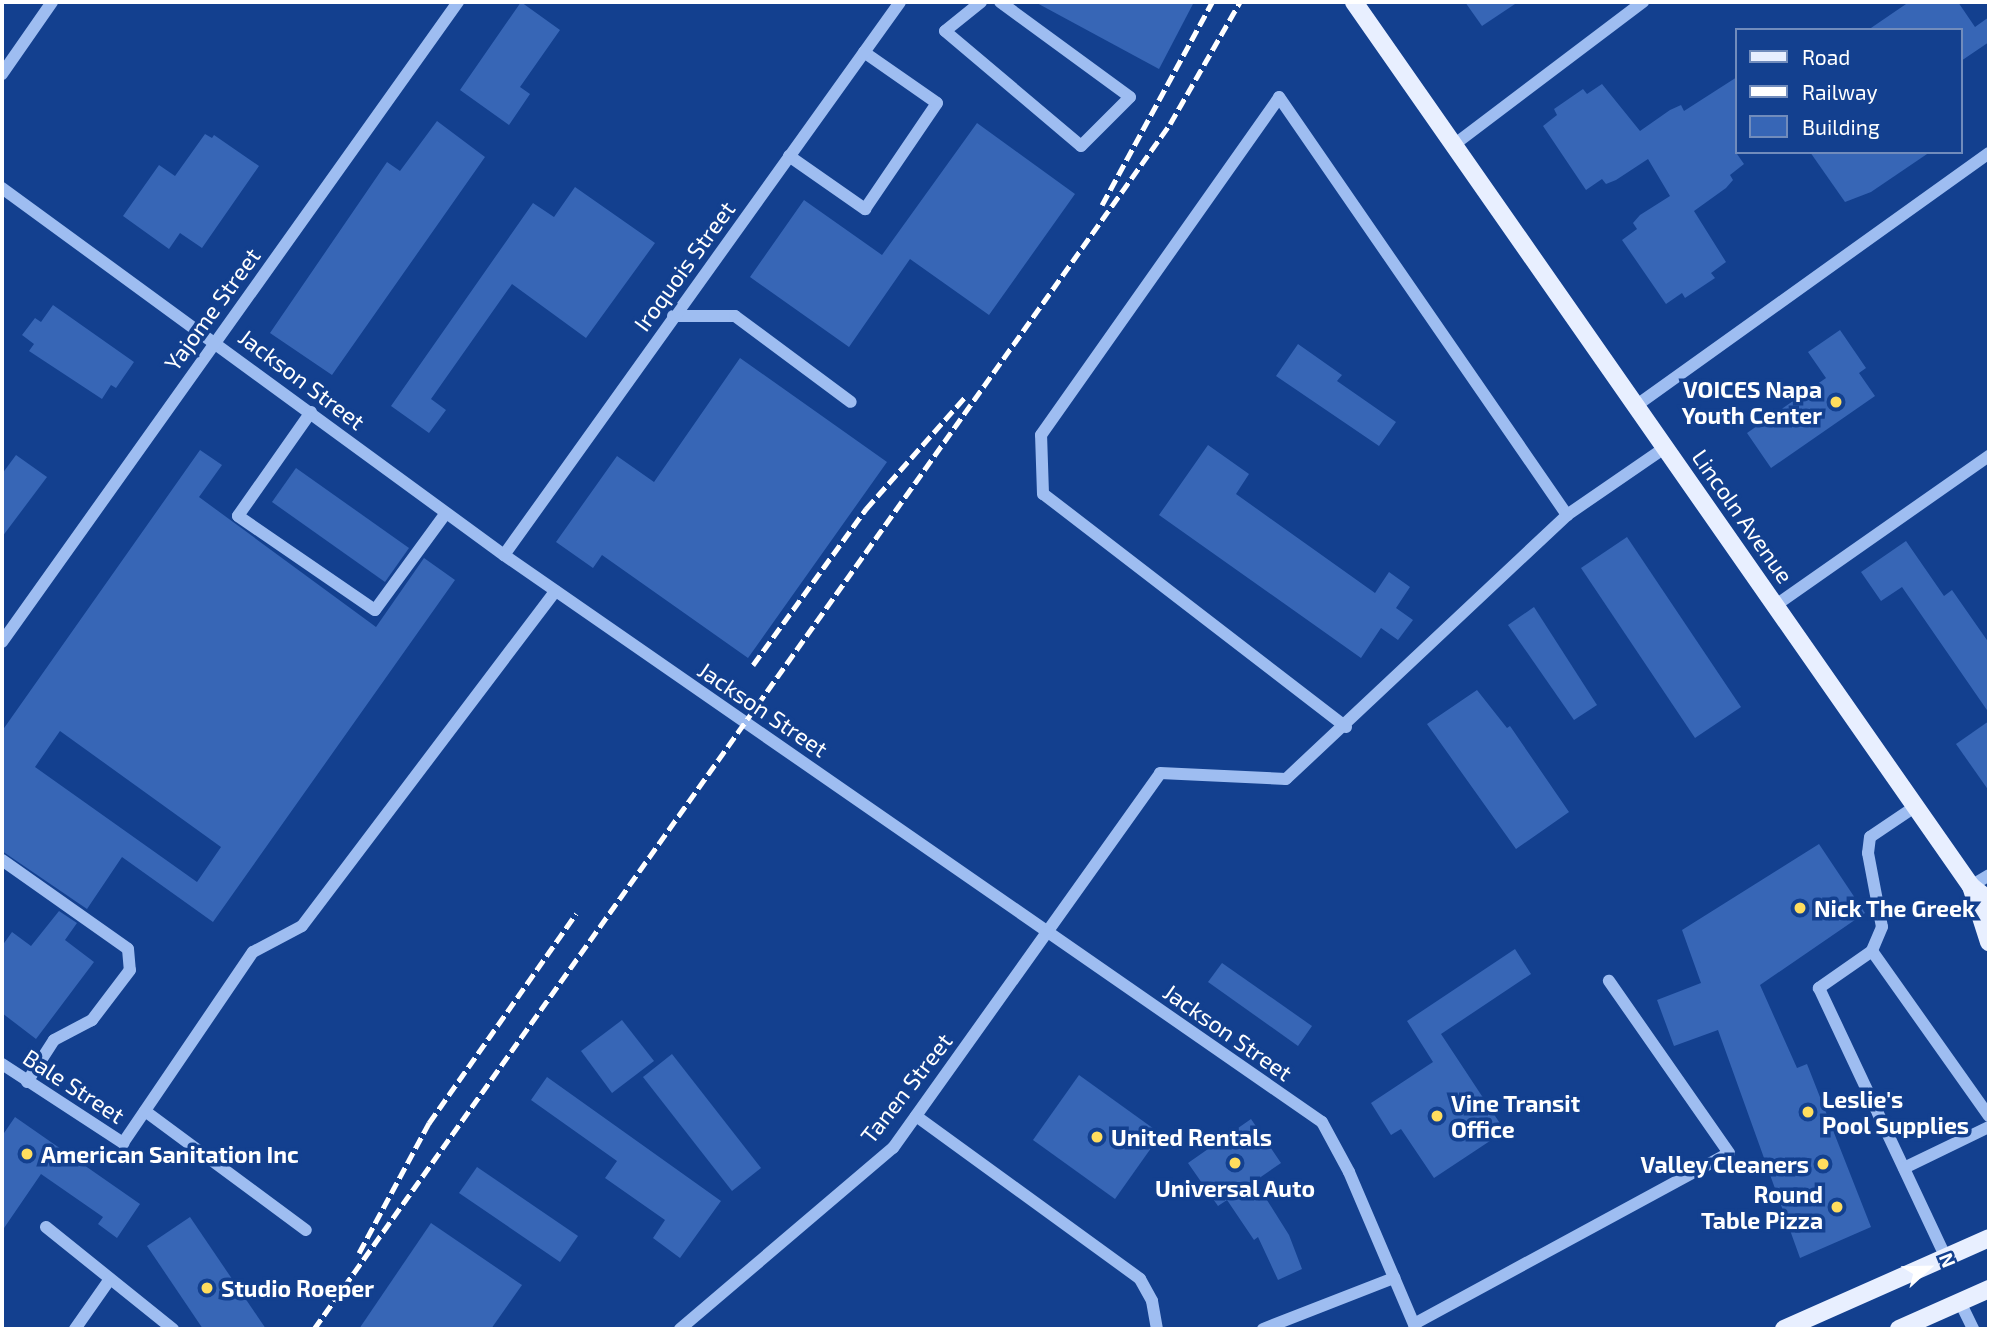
<!DOCTYPE html>
<html>
<head>
<meta charset="utf-8">
<style>
	body { margin:0 }
	#map { position:relative; width:1991px; height:1331px; overflow:hidden; background:#13408f; font-family:"Exo 2",sans-serif }
	div>[style] { position:absolute }
	.building>* { inset:0; background:#3766b6 }
	.minor>* { height:12px; margin:-6px; padding:0 6px; transform-origin:6px; border-radius:6px; background:#9ebdf1 }
	.major>* { height:18px; margin:-9px; padding:0 9px; transform-origin:9px; border-radius:9px; background:#e8efff }
	.rail>* { height:5px; margin-top:-2.5px; transform-origin:0; background:repeating-linear-gradient(90deg,#fff 0 12px,transparent 0 17px) }
	.dots>* { width:19px; height:19px; translate:-50% -50%; box-sizing:border-box; border:4px solid #13408f; border-radius:50% }
	span { translate:-50% -50%; white-space:nowrap; text-align:center; line-height:1.15; -webkit-text-stroke:7px #13408f; paint-order:stroke }
	.street-label { font-size:23px; color:#fff }
	.poi-label { font-size:23px; color:#fff; font-weight:700 }
	.right { translate:-100% -50%; text-align:right }
	.left { translate:0 -50%; text-align:left }
	.frame { position:absolute; inset:0; border:4px solid #fff; pointer-events:none }
	.legend { position:absolute; left:1735px; top:28px; width:228px; height:126px; box-sizing:border-box; background:#13408f; border:2px solid #718cbc; margin:0; padding:9px 12px; list-style:none; font-size:21px; color:#fff }
	.legend li { display:flex; align-items:center; gap:14px; height:35px }
	.legend b { width:35px; border:2px solid #718cbc }
	.north { position:absolute; left:1893px; top:1233px; width:70px; height:70px; -webkit-text-stroke:5px #13408f; paint-order:stroke; rotate:68deg; font-size:19px; font-weight:700; line-height:28px; text-align:center; color:#fff }
	.north::after { content:''; display:block; margin:auto; width:24px; height:32px; background:#fff; clip-path:polygon(50% 0,100% 100%,50% 72%,0 100%) }
</style>
</head>
<body>
<div id="map">
	<div class="building">
		<div style="clip-path:polygon(521px 2px,560px 30px,520px 87px,530px 94px,509px 125px,460px 90px)"></div>
		<div style="clip-path:polygon(1035px 2px,1194px 2px,1159px 69px)"></div>
		<div style="clip-path:polygon(1465px 2px,1518px 2px,1482px 26px)"></div>
		<div style="clip-path:polygon(1909px 2px,1958px 2px,1975px 27px,1989px 17px,1989px 42px,1961px 61px,1961px 30px,1868px 30px)"></div>
		<div style="clip-path:polygon(1737px 77px,1737px 154px,1744px 164px,1730px 175px,1733px 180px,1726px 188px,1694px 211px,1726px 262px,1711px 273px,1715px 278px,1685px 298px,1682px 293px,1666px 304px,1622px 240px,1637px 229px,1633px 223px,1640px 215px,1670px 196px,1648px 159px,1616px 180px,1606px 184px,1602px 179px,1586px 190px,1543px 126px,1557px 115px,1554px 109px,1583px 89px,1587px 94px,1602px 84px,1640px 131px,1670px 110px,1681px 105px,1684px 111px)"></div>
		<div style="clip-path:polygon(437px 121px,485px 157px,332px 375px,270px 333px,387px 162px,400px 171px)"></div>
		<div style="clip-path:polygon(977px 123px,1075px 194px,989px 315px,910px 259px,849px 347px,750px 277px,804px 200px,882px 255px)"></div>
		<div style="clip-path:polygon(205px 134px,212px 138px,214px 135px,259px 166px,202px 248px,180px 233px,169px 249px,123px 216px,159px 165px,175px 176px)"></div>
		<div style="clip-path:polygon(1810px 152px,1930px 152px,1871px 192px,1845px 202px)"></div>
		<div style="clip-path:polygon(575px 187px,655px 243px,586px 338px,512px 284px,431px 399px,446px 410px,429px 433px,391px 406px,533px 203px,554px 217px)"></div>
		<div style="clip-path:polygon(53px 305px,134px 362px,116px 388px,111px 385px,102px 399px,29px 351px,34px 344px,22px 335px,35px 318px,41px 322px)"></div>
		<div style="clip-path:polygon(1840px 330px,1866px 368px,1859px 373px,1875px 396px,1771px 468px,1747px 433px,1826px 378px,1808px 352px)"></div>
		<div style="clip-path:polygon(1298px 344px,1342px 375px,1337px 381px,1396px 422px,1379px 446px,1276px 376px)"></div>
		<div style="clip-path:polygon(740px 358px,887px 462px,748px 658px,602px 555px,593px 568px,556px 542px,617px 456px,654px 482px)"></div>
		<div style="clip-path:polygon(1208px 445px,1249px 474px,1236px 494px,1375px 593px,1389px 572px,1410px 587px,1396px 608px,1413px 620px,1398px 640px,1381px 628px,1361px 658px,1159px 515px)"></div>
		<div style="clip-path:polygon(evenodd,200px 450px,222px 465px,199px 497px,376px 627px,424px 558px,455px 580px,213px 922px,122px 857px,87px 909px,2px 851px,2px 731px,200px 450px,60px 731px,221px 847px,197px 882px,35px 767px,60px 731px)"></div>
		<div style="clip-path:polygon(16px 455px,47px 477px,2px 537px,2px 474px)"></div>
		<div style="clip-path:polygon(296px 468px,409px 548px,385px 582px,272px 502px)"></div>
		<div style="clip-path:polygon(1627px 537px,1741px 707px,1695px 738px,1581px 568px)"></div>
		<div style="clip-path:polygon(1906px 541px,1944px 596px,1952px 590px,1989px 643px,1989px 713px,1902px 587px,1881px 601px,1861px 572px)"></div>
		<div style="clip-path:polygon(1534px 607px,1597px 705px,1574px 720px,1508px 625px)"></div>
		<div style="clip-path:polygon(1477px 690px,1507px 728px,1510px 726px,1569px 812px,1516px 849px,1427px 724px)"></div>
		<div style="clip-path:polygon(1989px 721px,1989px 791px,1956px 744px)"></div>
		<div style="clip-path:polygon(1819px 844px,1865px 913px,1760px 985px,1797px 1068px,1807px 1064px,1871px 1227px,1800px 1258px,1718px 1030px,1674px 1046px,1657px 1000px,1701px 983px,1682px 930px)"></div>
		<div style="clip-path:polygon(59px 911px,77px 923px,65px 940px,94px 962px,36px 1039px,2px 1013px,2px 946px,12px 932px,31px 946px)"></div>
		<div style="clip-path:polygon(1515px 949px,1531px 974px,1441px 1034px,1505px 1131px,1434px 1178px,1401px 1129px,1391px 1135px,1371px 1103px,1433px 1062px,1407px 1021px)"></div>
		<div style="clip-path:polygon(1222px 963px,1312px 1026px,1298px 1046px,1208px 982px)"></div>
		<div style="clip-path:polygon(622px 1020px,654px 1061px,612px 1093px,581px 1051px)"></div>
		<div style="clip-path:polygon(672px 1054px,761px 1168px,732px 1191px,643px 1077px)"></div>
		<div style="clip-path:polygon(1079px 1075px,1161px 1134px,1115px 1199px,1033px 1140px)"></div>
		<div style="clip-path:polygon(547px 1077px,721px 1201px,680px 1258px,653px 1238px,665px 1220px,605px 1178px,617px 1161px,531px 1100px)"></div>
		<div style="clip-path:polygon(15px 1117px,140px 1204px,117px 1238px,98px 1224px,103px 1217px,41px 1174px,2px 1231px,2px 1136px)"></div>
		<div style="clip-path:polygon(1251px 1119px,1281px 1163px,1255px 1181px,1289px 1235px,1302px 1269px,1278px 1280px,1258px 1237px,1254px 1240px,1227px 1200px,1218px 1206px,1188px 1163px)"></div>
		<div style="clip-path:polygon(477px 1167px,578px 1236px,560px 1262px,459px 1193px)"></div>
		<div style="clip-path:polygon(190px 1217px,266px 1329px,203px 1329px,147px 1246px)"></div>
		<div style="clip-path:polygon(431px 1223px,522px 1285px,491px 1329px,359px 1329px)"></div>
	</div>
	<div class="minor">
		<div style="left:981px;top:2px;width:46px;rotate:141.1deg"></div>
		<div style="left:945px;top:31px;width:178px;rotate:40.2deg"></div>
		<div style="left:1081px;top:146px;width:69px;rotate:-45deg"></div>
		<div style="left:1130px;top:97px;width:161px;rotate:-143.8deg"></div>
		<div style="left:2px;top:74px;width:88px;rotate:-55.2deg"></div>
		<div style="left:1455px;top:144px;width:236px;rotate:-37.1deg"></div>
		<div style="left:789px;top:156px;width:93px;rotate:34.9deg"></div>
		<div style="left:865px;top:209px;width:128px;rotate:-55.8deg"></div>
		<div style="left:937px;top:103px;width:89px;rotate:-145.1deg"></div>
		<div style="left:2px;top:188px;width:622px;rotate:36.17deg"></div>
		<div style="left:504px;top:555px;width:995px;rotate:34.73deg"></div>
		<div style="left:1322px;top:1122px;width:57px;rotate:61.6deg"></div>
		<div style="left:1349px;top:1172px;width:171px;rotate:66.9deg"></div>
		<div style="left:673px;top:316px;width:62px"></div>
		<div style="left:735px;top:316px;width:144px;rotate:36.6deg"></div>
		<div style="left:1637px;top:405px;width:433px;rotate:-35.6deg"></div>
		<div style="left:311px;top:412px;width:127px;rotate:125.1deg"></div>
		<div style="left:238px;top:516px;width:166px;rotate:34.5deg"></div>
		<div style="left:375px;top:610px;width:120px;rotate:-53.8deg"></div>
		<div style="left:504px;top:555px;width:680px;rotate:-54.39deg"></div>
		<div style="left:1776px;top:605px;width:260px;rotate:-35deg"></div>
		<div style="left:2px;top:642px;width:786px;rotate:-54.53deg"></div>
		<div style="left:1346px;top:727px;width:382px;rotate:-142.4deg"></div>
		<div style="left:1043px;top:494px;width:59px;rotate:-91.9deg"></div>
		<div style="left:1041px;top:435px;width:413px;rotate:-54.8deg"></div>
		<div style="left:1279px;top:97px;width:508px;rotate:55.43deg"></div>
		<div style="left:1916px;top:806px;width:55px;rotate:146deg"></div>
		<div style="left:1870px;top:837px;width:16px;rotate:97deg"></div>
		<div style="left:1868px;top:853px;width:75px;rotate:79.3deg"></div>
		<div style="left:1882px;top:927px;width:26px;rotate:113deg"></div>
		<div style="left:1872px;top:951px;width:65px;rotate:145.1deg"></div>
		<div style="left:1819px;top:988px;width:298px;rotate:64.8deg"></div>
		<div style="left:2px;top:860px;width:154px;rotate:35.2deg"></div>
		<div style="left:128px;top:949px;width:21px;rotate:85deg"></div>
		<div style="left:130px;top:970px;width:63px;rotate:127.2deg"></div>
		<div style="left:92px;top:1020px;width:43px;rotate:152.2deg"></div>
		<div style="left:54px;top:1040px;width:50px;rotate:122.7deg"></div>
		<div style="left:1971px;top:886px;width:21px;rotate:-31deg"></div>
		<div style="left:1872px;top:951px;width:202px;rotate:54.7deg"></div>
		<div style="left:2px;top:1064px;width:145px;rotate:33.1deg"></div>
		<div style="left:123px;top:1143px;width:231px;rotate:-55.8deg"></div>
		<div style="left:253px;top:952px;width:55px;rotate:-28deg"></div>
		<div style="left:302px;top:926px;width:420px;rotate:-52.9deg"></div>
		<div style="left:145px;top:1111px;width:200px;rotate:36.5deg"></div>
		<div style="left:916px;top:1116px;width:277px;rotate:36deg"></div>
		<div style="left:1140px;top:1279px;width:25px;rotate:61deg"></div>
		<div style="left:1152px;top:1301px;width:28px;rotate:80deg"></div>
		<div style="left:1904px;top:1168px;width:94px;rotate:-25.8deg"></div>
		<div style="left:46px;top:1227px;width:163px;rotate:38.8deg"></div>
		<div style="left:1960px;top:1302px;width:30px;rotate:64deg"></div>
		<div style="left:1414px;top:1324px;width:358px;rotate:-28.5deg"></div>
		<div style="left:1729px;top:1153px;width:210px;rotate:-124.9deg"></div>
		<div style="left:75px;top:1329px;width:61px;rotate:-55deg"></div>
		<div style="left:680px;top:1329px;width:280px;rotate:-40.4deg"></div>
		<div style="left:893px;top:1148px;width:460px;rotate:-54.5deg"></div>
		<div style="left:1160px;top:773px;width:126px;rotate:2.7deg"></div>
		<div style="left:1286px;top:779px;width:386px;rotate:-43.2deg"></div>
		<div style="left:1567px;top:515px;width:120px;rotate:-34.5deg"></div>
		<div style="left:1263px;top:1329px;width:141px;rotate:-21.3deg"></div>
	</div>
	<div class="major">
		<div style="left:1354px;top:2px;width:1078px;rotate:55.09deg"></div>
		<div style="left:1971px;top:886px;width:23px;rotate:38deg"></div>
		<div style="left:1971px;top:886px;width:59px;rotate:72.2deg"></div>
		<div style="left:1784px;top:1329px;width:224px;rotate:-23.9deg"></div>
		<div style="left:1899px;top:1329px;width:98px;rotate:-24deg"></div>
	</div>
	<div class="rail">
		<div style="left:1102px;top:205px;width:231px;rotate:-61.5deg"></div>
		<div style="left:753px;top:665px;width:193px;rotate:-54.1deg"></div>
		<div style="left:866px;top:509px;width:149px;rotate:-48.5deg"></div>
		<div style="left:359px;top:1253px;width:148px;rotate:-61.7deg"></div>
		<div style="left:429px;top:1123px;width:256px;rotate:-54.9deg"></div>
		<div style="left:314px;top:1329px;width:1478px;rotate:-54.61deg"></div>
		<div style="left:1170px;top:124px;width:141px;rotate:-60.2deg"></div>
	</div>
	<div class="dots">
		<div style="left:1836px;top:402px;background:#ffdd5e"></div>
		<div style="left:1800px;top:908px;background:#ffdd5e"></div>
		<div style="left:1808px;top:1112px;background:#ffdd5e"></div>
		<div style="left:1437px;top:1116px;background:#ffdd5e"></div>
		<div style="left:1097px;top:1137px;background:#ffdd5e"></div>
		<div style="left:27px;top:1154px;background:#ffdd5e"></div>
		<div style="left:1235px;top:1163px;background:#ffdd5e"></div>
		<div style="left:1823px;top:1164px;background:#ffdd5e"></div>
		<div style="left:1837px;top:1207px;background:#ffdd5e"></div>
		<div style="left:207px;top:1288px;background:#ffdd5e"></div>
	</div>
	<div class="street-label">
		<span style="left:684px;top:266px;rotate:-54deg">Iroquois Street</span>
		<span style="left:212px;top:309px;rotate:-54deg">Yajome Street</span>
		<span style="left:302px;top:379px;rotate:37deg">Jackson Street</span>
		<span style="left:1743px;top:516px;rotate:55deg">Lincoln Avenue</span>
		<span style="left:763px;top:709px;rotate:34deg">Jackson Street</span>
		<span style="left:1228px;top:1032px;rotate:35deg">Jackson Street</span>
		<span style="left:74px;top:1086px;rotate:33deg">Bale Street</span>
		<span style="left:906px;top:1088px;rotate:-52deg">Tanen Street</span>
	</div>
	<div class="poi-label">
		<span class="right" style="left:1822px;top:402px">VOICES Napa<br>Youth Center</span>
		<span class="left" style="left:1814px;top:908px">Nick The Greek</span>
		<span class="left" style="left:1822px;top:1112px">Leslie's<br>Pool Supplies</span>
		<span class="left" style="left:1451px;top:1116px">Vine Transit<br>Office</span>
		<span class="left" style="left:1111px;top:1137px">United Rentals</span>
		<span class="left" style="left:41px;top:1154px">American Sanitation Inc</span>
		<span class="right" style="left:1809px;top:1164px">Valley Cleaners</span>
		<span style="left:1235px;top:1188px">Universal Auto</span>
		<span class="right" style="left:1823px;top:1207px">Round<br>Table Pizza</span>
		<span class="left" style="left:221px;top:1288px">Studio Roeper</span>
	</div>
	<div class="frame"></div>
	<ul class="legend">
	<li><b style="height:9px;background:#e8efff"></b>Road</li>
	<li><b style="height:9px;background:#fff"></b>Railway</li>
	<li><b style="height:19px;background:#3766b6"></b>Building</li>
	</ul>
	<div class="north">N</div>
</div>
</body>
</html>
